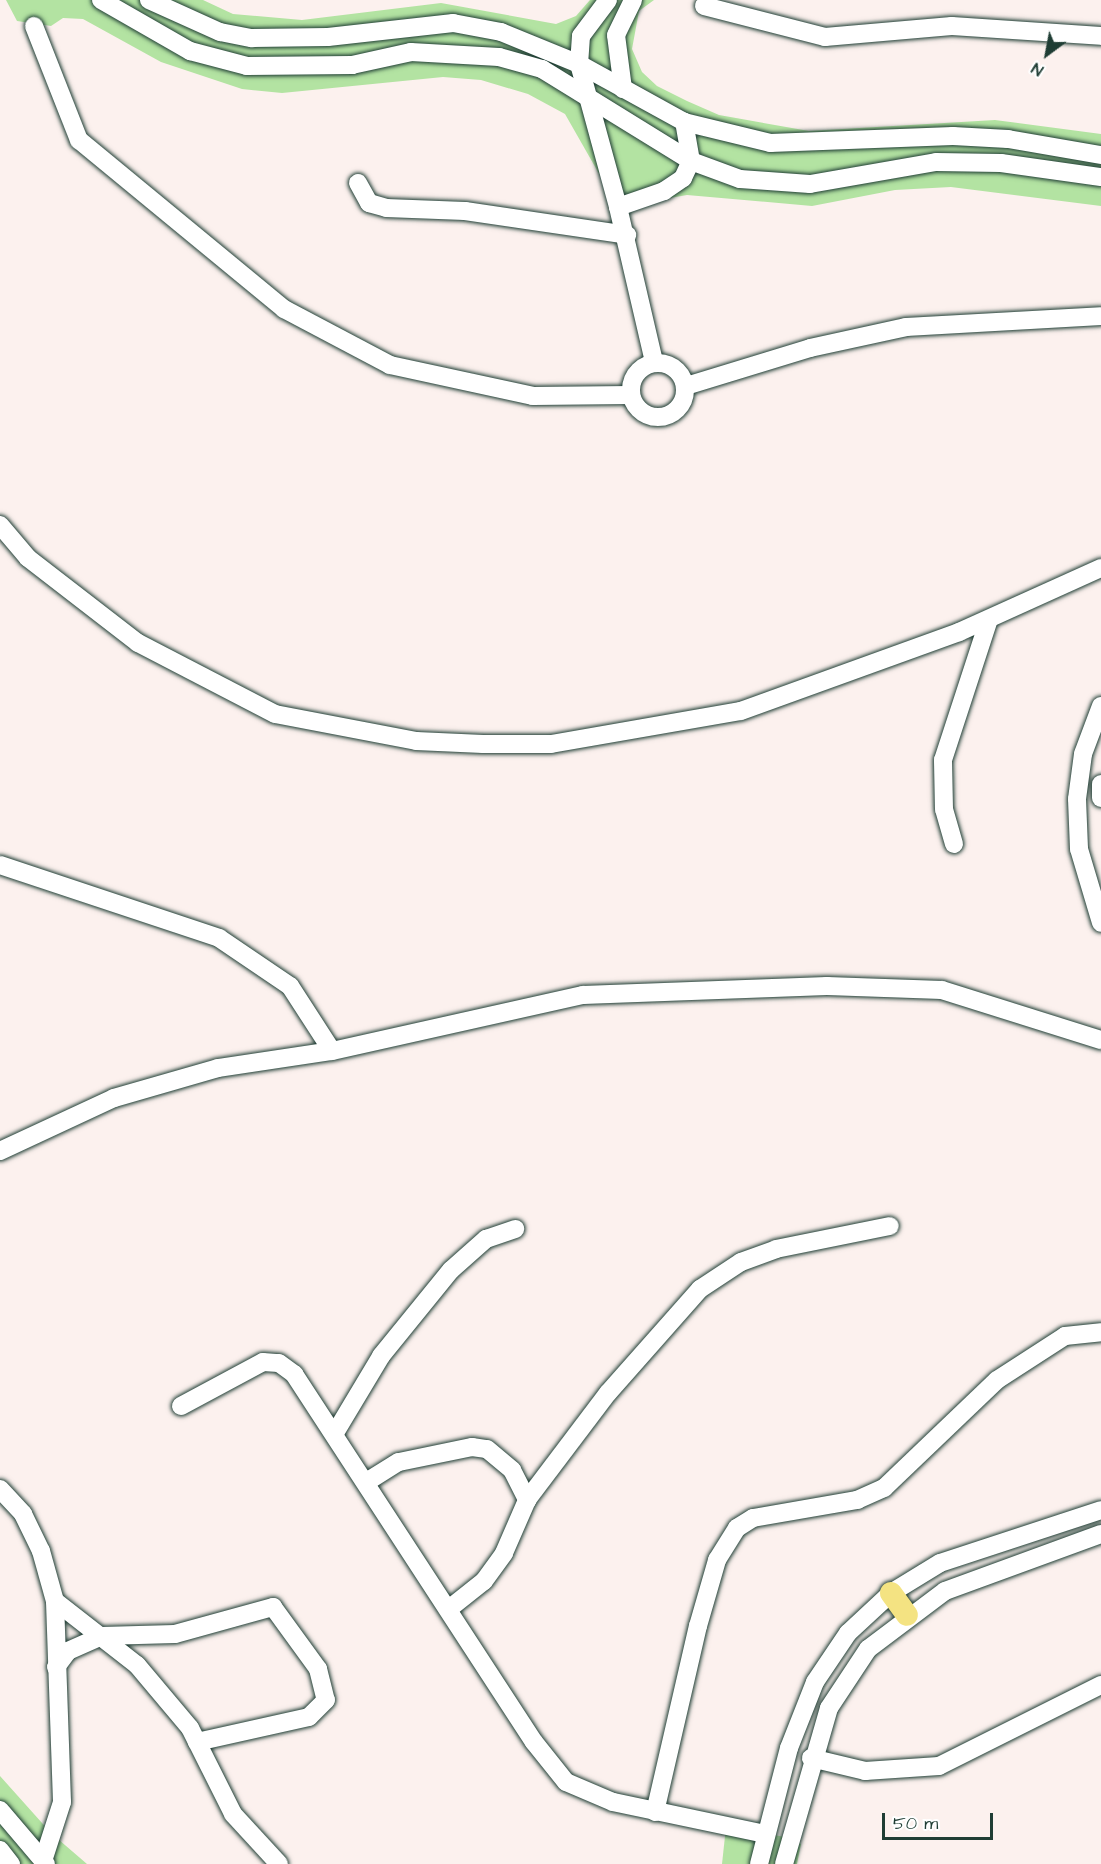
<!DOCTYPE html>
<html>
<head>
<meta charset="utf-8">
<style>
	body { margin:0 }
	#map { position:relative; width:1101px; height:1864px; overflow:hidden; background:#fcf1ee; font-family:"Architects Daughter",sans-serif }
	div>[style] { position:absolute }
	.green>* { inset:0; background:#b3e3a2 }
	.roads { filter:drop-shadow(0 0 2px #1f3d34) drop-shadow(0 0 2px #1f3d34) }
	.minor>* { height:18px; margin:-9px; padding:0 9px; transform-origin:9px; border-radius:9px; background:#fff }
	.minor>.ring { margin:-9px; padding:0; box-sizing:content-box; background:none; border:18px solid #fff; border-radius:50% }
	.major>* { height:22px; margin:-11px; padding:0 11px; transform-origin:11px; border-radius:11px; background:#f4e382 }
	span { translate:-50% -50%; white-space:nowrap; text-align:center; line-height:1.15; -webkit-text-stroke:5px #fff; paint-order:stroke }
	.north { position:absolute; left:1017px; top:24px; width:60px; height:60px; -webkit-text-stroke:4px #fff; paint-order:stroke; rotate:212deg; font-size:16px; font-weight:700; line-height:24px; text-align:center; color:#1f3d34 }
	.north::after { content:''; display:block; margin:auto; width:21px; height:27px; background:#1f3d34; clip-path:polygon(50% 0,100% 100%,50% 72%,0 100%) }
	.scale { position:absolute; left:882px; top:1813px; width:111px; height:27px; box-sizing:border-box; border:3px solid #1f3d34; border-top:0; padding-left:8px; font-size:18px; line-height:21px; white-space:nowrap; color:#1f3d34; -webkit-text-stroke:4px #fff; paint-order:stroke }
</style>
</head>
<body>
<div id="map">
	<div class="green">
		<div style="clip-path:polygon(6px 0,203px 0,233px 14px,302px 20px,441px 3px,556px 24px,576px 16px,590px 0,654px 0,639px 11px,632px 49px,642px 72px,657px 86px,687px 101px,719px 115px,809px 131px,995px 120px,1101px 134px,1101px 206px,951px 187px,895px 190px,812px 206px,687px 195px,618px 207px,565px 114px,528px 94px,481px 80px,443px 77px,282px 93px,242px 89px,161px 62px,83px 19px,63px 18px,51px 26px,17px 21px)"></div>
		<div style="clip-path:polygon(0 1776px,51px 1833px,87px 1864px,0 1864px)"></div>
		<div style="clip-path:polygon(726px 1827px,791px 1838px,801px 1844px,797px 1864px,722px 1864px)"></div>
	</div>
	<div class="roads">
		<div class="minor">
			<div style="left:101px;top:0;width:103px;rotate:29.8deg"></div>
			<div style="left:190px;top:51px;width:59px;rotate:14.7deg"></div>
			<div style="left:247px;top:66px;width:105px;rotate:-0.5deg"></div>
			<div style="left:352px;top:65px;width:60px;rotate:-12.4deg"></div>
			<div style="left:411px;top:52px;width:88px;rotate:3.3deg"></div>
			<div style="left:499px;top:57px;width:45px;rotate:15.6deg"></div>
			<div style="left:542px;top:69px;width:175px;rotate:31.7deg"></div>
			<div style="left:691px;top:161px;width:52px;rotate:20.2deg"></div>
			<div style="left:740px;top:179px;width:70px;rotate:4.1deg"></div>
			<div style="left:810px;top:184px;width:128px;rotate:-9.9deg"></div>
			<div style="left:936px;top:162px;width:65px;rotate:0.9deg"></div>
			<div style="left:1001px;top:163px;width:101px;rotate:8deg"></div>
			<div style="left:149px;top:0;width:78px;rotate:24.3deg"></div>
			<div style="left:220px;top:32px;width:33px;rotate:11deg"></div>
			<div style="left:252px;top:38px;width:76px;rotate:-0.8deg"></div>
			<div style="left:328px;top:37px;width:126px;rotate:-6.4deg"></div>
			<div style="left:453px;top:23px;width:49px;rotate:10.6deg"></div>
			<div style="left:501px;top:32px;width:84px;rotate:22.3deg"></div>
			<div style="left:579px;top:64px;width:120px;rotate:28.9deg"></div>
			<div style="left:684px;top:122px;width:89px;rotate:13.7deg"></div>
			<div style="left:770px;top:143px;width:183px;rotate:-2.2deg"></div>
			<div style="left:953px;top:136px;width:55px;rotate:3.1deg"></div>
			<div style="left:1008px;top:139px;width:94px;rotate:9.8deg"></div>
			<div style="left:608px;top:0;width:45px;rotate:126.9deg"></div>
			<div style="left:581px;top:36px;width:28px;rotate:94deg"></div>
			<div style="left:579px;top:64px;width:148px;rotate:74.7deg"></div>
			<div style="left:618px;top:207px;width:49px;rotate:-19.2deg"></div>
			<div style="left:664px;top:191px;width:23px;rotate:-34deg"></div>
			<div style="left:683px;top:178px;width:19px;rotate:-65deg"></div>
			<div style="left:691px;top:161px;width:40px;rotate:-100deg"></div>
			<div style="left:704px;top:6px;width:125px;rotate:14.4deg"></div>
			<div style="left:825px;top:37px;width:127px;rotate:-5deg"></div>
			<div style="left:952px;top:26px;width:149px;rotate:3.8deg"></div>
			<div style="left:34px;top:26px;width:123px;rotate:68.5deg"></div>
			<div style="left:79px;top:140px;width:266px;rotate:39.5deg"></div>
			<div style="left:284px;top:309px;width:120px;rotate:27.8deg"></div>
			<div style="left:390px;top:365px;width:146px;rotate:12.2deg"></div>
			<div style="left:533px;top:396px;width:97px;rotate:-0.6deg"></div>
			<div style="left:623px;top:89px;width:54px;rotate:-97.4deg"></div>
			<div style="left:616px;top:35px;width:39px;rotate:-64deg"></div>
			<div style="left:358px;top:183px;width:23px;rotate:61deg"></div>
			<div style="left:369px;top:203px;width:18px;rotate:16deg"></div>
			<div style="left:386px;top:208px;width:79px;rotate:2.2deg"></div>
			<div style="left:465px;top:211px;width:164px;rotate:8.4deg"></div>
			<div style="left:618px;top:207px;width:159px;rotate:76.9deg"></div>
			<div class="ring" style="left:631px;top:363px;width:36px;height:36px"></div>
			<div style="left:686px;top:386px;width:130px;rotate:-17deg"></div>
			<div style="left:810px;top:348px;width:98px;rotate:-12.3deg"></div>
			<div style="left:906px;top:327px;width:195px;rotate:-3.2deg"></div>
			<div style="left:0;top:525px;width:43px;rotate:49.7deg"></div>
			<div style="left:28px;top:558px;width:139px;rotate:37.7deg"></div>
			<div style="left:138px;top:643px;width:154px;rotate:27.4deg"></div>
			<div style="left:275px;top:714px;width:144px;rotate:10.8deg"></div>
			<div style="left:416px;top:741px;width:67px;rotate:2.6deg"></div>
			<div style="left:483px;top:744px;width:68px"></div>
			<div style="left:551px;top:744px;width:193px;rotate:-9.9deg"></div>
			<div style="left:741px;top:711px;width:232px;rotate:-19.9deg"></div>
			<div style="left:959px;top:632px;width:156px;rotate:-24.3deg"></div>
			<div style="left:1101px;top:706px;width:51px;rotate:110.6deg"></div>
			<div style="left:1083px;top:754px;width:45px;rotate:97.6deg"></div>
			<div style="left:1077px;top:799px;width:50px;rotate:87.7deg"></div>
			<div style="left:1079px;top:849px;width:77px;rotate:73.4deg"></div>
			<div style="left:1101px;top:784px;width:14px;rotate:90deg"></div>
			<div style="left:954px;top:844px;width:36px;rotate:-106deg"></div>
			<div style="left:944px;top:809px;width:49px;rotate:-91.2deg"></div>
			<div style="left:943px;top:760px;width:148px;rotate:-71.9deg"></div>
			<div style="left:0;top:865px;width:231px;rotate:18.4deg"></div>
			<div style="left:219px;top:938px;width:86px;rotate:34.1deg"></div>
			<div style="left:290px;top:986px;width:77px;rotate:57.1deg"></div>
			<div style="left:0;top:1151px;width:126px;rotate:-24.9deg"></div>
			<div style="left:114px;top:1098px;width:108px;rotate:-16.1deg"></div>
			<div style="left:218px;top:1068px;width:115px;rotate:-8.5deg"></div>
			<div style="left:332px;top:1051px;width:257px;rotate:-12.6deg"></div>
			<div style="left:583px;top:995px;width:244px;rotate:-2.1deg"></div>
			<div style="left:827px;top:986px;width:115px;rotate:2deg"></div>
			<div style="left:942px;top:990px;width:167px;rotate:17.5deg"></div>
			<div style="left:181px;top:1406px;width:93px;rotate:-28.2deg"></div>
			<div style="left:263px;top:1362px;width:16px;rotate:4deg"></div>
			<div style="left:279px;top:1363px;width:19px;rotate:36deg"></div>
			<div style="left:294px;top:1374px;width:439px;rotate:56.9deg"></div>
			<div style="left:534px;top:1742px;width:51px;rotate:51.3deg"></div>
			<div style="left:566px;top:1782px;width:51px;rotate:23.1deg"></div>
			<div style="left:613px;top:1802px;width:155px;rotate:11.9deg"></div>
			<div style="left:335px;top:1433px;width:90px;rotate:-59.1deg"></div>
			<div style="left:381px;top:1356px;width:111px;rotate:-50.9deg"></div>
			<div style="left:451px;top:1270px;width:47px;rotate:-41.5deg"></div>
			<div style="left:486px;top:1239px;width:31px;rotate:-19deg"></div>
			<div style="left:368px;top:1481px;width:36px;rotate:-32deg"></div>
			<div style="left:399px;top:1462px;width:75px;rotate:-11.6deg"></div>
			<div style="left:472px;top:1447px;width:15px;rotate:8deg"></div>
			<div style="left:487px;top:1449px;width:33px;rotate:40deg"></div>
			<div style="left:512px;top:1470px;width:34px;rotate:63deg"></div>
			<div style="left:0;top:1489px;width:34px;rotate:47deg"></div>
			<div style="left:23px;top:1514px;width:41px;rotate:64.1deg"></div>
			<div style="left:41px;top:1551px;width:52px;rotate:74.4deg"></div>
			<div style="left:450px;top:1608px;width:43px;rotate:-38.5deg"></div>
			<div style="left:484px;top:1581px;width:34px;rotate:-54deg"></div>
			<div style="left:504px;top:1553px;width:58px;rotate:-66.5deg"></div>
			<div style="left:527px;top:1500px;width:134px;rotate:-52.9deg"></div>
			<div style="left:608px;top:1393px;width:139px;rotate:-48.5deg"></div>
			<div style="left:700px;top:1289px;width:49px;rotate:-33.4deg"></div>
			<div style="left:741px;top:1262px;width:37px;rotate:-20deg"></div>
			<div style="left:776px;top:1249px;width:116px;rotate:-11.4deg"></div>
			<div style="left:56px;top:1667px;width:20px;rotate:-53deg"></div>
			<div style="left:68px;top:1651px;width:37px;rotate:-24deg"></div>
			<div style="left:102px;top:1636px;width:73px;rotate:-1.6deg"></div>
			<div style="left:175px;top:1634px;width:102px;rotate:-15.4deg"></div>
			<div style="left:273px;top:1607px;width:77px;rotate:54deg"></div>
			<div style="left:318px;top:1669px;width:32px;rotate:76deg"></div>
			<div style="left:326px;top:1700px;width:24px;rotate:135deg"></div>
			<div style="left:309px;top:1717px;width:115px;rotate:167.4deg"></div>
			<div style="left:811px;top:1758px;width:56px;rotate:13.5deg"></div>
			<div style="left:865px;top:1771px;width:74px;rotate:-3.9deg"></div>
			<div style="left:939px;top:1766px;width:181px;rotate:-26.6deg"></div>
			<div style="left:0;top:1810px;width:71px;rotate:49.6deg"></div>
			<div style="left:655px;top:1812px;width:191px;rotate:-77deg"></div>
			<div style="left:698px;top:1626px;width:69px;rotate:-73.9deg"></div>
			<div style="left:717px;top:1560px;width:38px;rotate:-58deg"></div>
			<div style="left:737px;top:1528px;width:19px;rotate:-32deg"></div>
			<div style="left:753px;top:1518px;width:106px;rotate:-9.8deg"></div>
			<div style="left:857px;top:1500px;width:30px;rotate:-24deg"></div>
			<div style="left:884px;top:1488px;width:156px;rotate:-43.7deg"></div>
			<div style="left:997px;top:1380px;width:81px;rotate:-32.9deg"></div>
			<div style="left:1065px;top:1336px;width:36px;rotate:-6deg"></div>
			<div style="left:0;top:1850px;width:18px;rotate:52deg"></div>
			<div style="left:43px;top:1861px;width:62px;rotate:-72.1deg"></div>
			<div style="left:62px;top:1802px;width:201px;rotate:-92deg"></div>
			<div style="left:55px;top:1601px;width:104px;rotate:38deg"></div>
			<div style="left:137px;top:1665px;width:82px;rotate:49.9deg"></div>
			<div style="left:190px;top:1728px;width:96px;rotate:63.4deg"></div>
			<div style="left:233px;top:1814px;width:68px;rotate:47.4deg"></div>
			<div style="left:759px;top:1864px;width:120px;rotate:-75.5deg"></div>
			<div style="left:789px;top:1748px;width:71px;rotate:-68.5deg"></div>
			<div style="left:815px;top:1682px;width:59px;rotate:-56deg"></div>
			<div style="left:848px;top:1633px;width:59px;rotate:-42.9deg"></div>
			<div style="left:891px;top:1593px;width:57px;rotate:-31.5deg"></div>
			<div style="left:940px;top:1563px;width:169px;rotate:-18.2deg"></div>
			<div style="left:784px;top:1864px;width:162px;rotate:-73.9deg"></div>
			<div style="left:829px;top:1708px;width:71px;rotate:-56.5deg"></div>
			<div style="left:868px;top:1649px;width:96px;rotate:-37deg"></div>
			<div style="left:945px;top:1591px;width:166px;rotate:-20.1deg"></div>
		</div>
		<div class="major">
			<div style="left:891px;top:1593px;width:27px;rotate:54deg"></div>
		</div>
	</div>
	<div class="north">N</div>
	<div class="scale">50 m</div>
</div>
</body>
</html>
